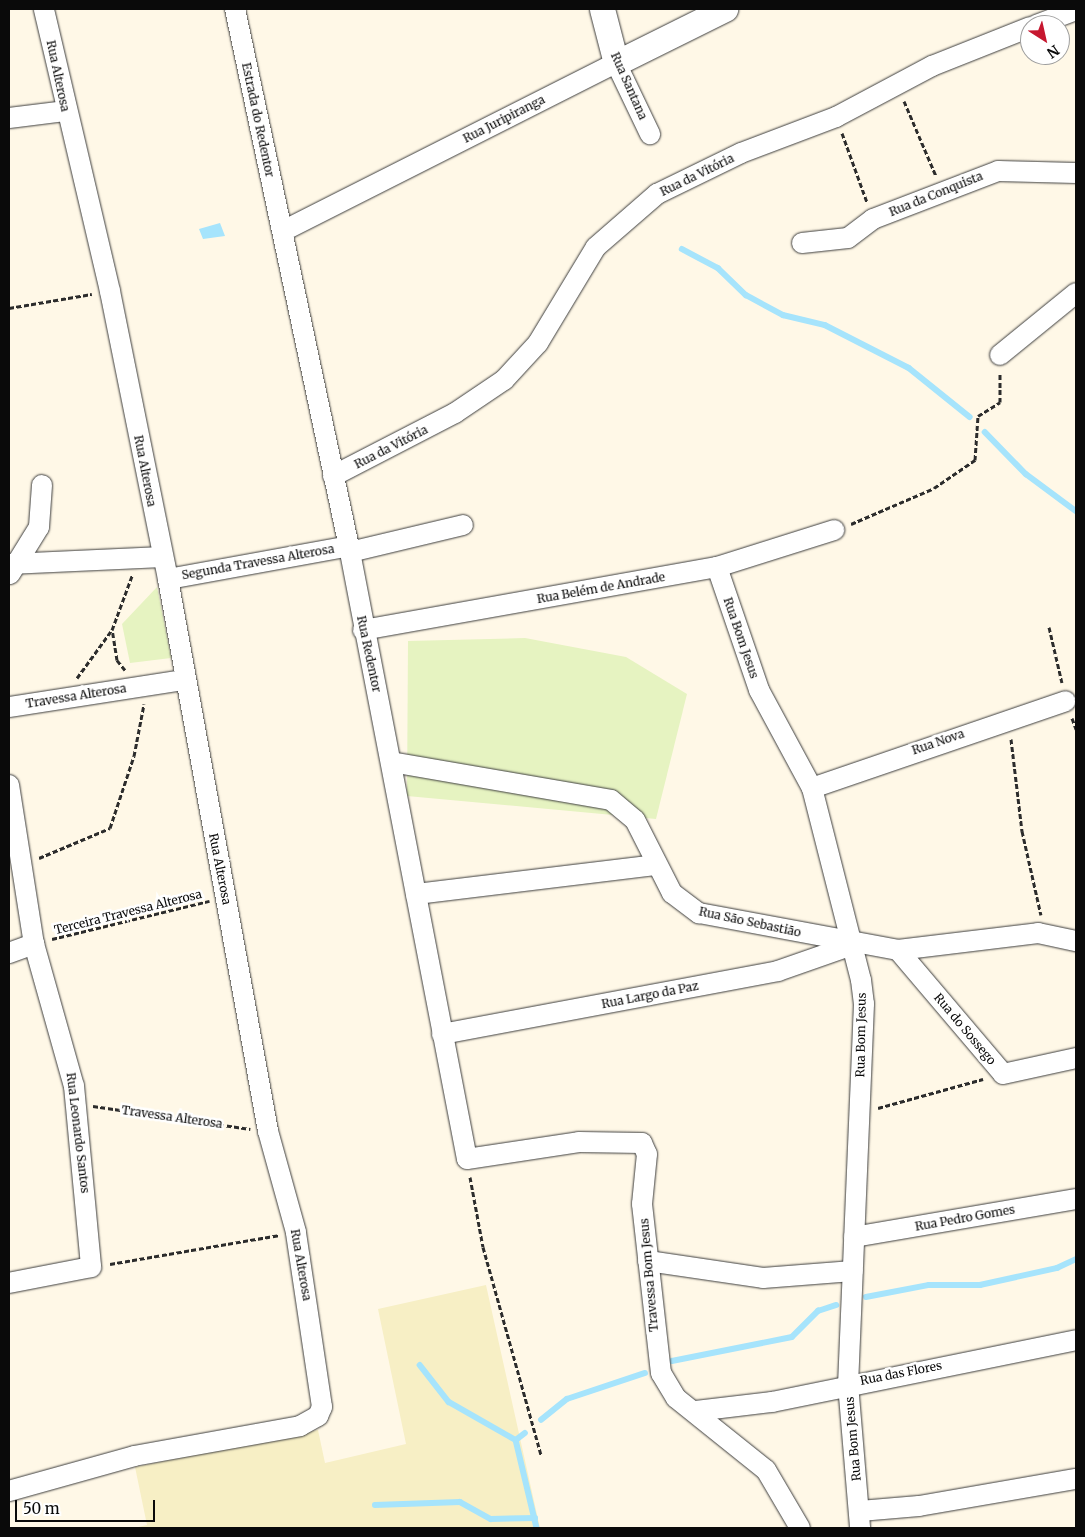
<!DOCTYPE html>
<html>
<head>
<meta charset="utf-8">
<style>
	body { margin:0 }
	#map { position:relative; width:1085px; height:1537px; overflow:hidden; background:#fff8e7; font-family:Merriweather,serif }
	div>[style] { position:absolute }
	.farmland>* { inset:0; background:#f7efc5 }
	.pitch>* { inset:0; background:#e6f3c1 }
	.water>* { inset:0; background:#a6e4fc }
	.stream>* { height:5.5px; margin:-2.75px; padding:0 2.75px; transform-origin:2.75px; border-radius:2.75px; background:#a6e4fc }
	.path>* { height:3px; margin-top:-1.5px; transform-origin:0; background:repeating-linear-gradient(90deg,#2c2c2c 0 5px,transparent 0 7.5px) }
	.roads { filter:drop-shadow(0 0 1px #3d3d3d) drop-shadow(0 0 1px #3d3d3d) }
	.minor>* { height:20px; margin:-10px; padding:0 10px; transform-origin:10px; border-radius:10px; background:#fff }
	.tertiary>* { height:25px; margin:-12.5px; padding:0 12.5px; transform-origin:12.5px; border-radius:12.5px; background:#fff }
	span { translate:-50% -50%; white-space:nowrap; text-align:center; line-height:1.15; -webkit-text-stroke:5px #fff; paint-order:stroke }
	.street-label { font-size:12px; color:#0a0a0a }
	.frame { position:absolute; inset:0; border:10px solid #0a0a0a; pointer-events:none }
	.north { position:absolute; left:1020px; top:15px; width:50px; height:50px; box-sizing:border-box; background:#fff; border:1px solid #9d9d9d; border-radius:50%; rotate:145deg; font-size:14px; font-weight:700; line-height:20px; text-align:center; color:#0a0a0a }
	.north::after { content:''; display:block; margin:auto; width:18px; height:22px; background:#c6172f; clip-path:polygon(50% 0,100% 100%,50% 72%,0 100%) }
	.scale { position:absolute; left:15px; top:1500px; width:140px; height:22px; box-sizing:border-box; border:2px solid #0a0a0a; border-top:0; padding-left:6px; font-size:15px; line-height:18px; white-space:nowrap; color:#0a0a0a; -webkit-text-stroke:4px #fff; paint-order:stroke }
</style>
</head>
<body>
<div id="map">
	<div class="farmland">
		<div style="clip-path:polygon(486px 1285px,540px 1528px,134px 1528px,147px 1525px,135px 1467px,318px 1430px,325px 1463px,406px 1444px,378px 1309px)"></div>
	</div>
	<div class="pitch">
		<div style="clip-path:polygon(157px 587px,171px 658px,130px 663px,122px 624px)"></div>
		<div style="clip-path:polygon(525px 638px,626px 657px,687px 694px,656px 819px,407px 796px,408px 641px)"></div>
	</div>
	<div class="water">
		<div style="clip-path:polygon(220px 223px,225px 236px,203px 239px,199px 229px)"></div>
	</div>
	<div class="stream">
		<div style="left:682px;top:249px;width:41px;rotate:27.8deg"></div>
		<div style="left:718px;top:268px;width:39px;rotate:44deg"></div>
		<div style="left:746px;top:295px;width:42px;rotate:28.4deg"></div>
		<div style="left:783px;top:315px;width:43px;rotate:13.4deg"></div>
		<div style="left:825px;top:325px;width:94px;rotate:27.1deg"></div>
		<div style="left:909px;top:368px;width:78px;rotate:38.8deg"></div>
		<div style="left:985px;top:432px;width:59px;rotate:45.7deg"></div>
		<div style="left:1026px;top:474px;width:62px;rotate:36.5deg"></div>
		<div style="left:866px;top:1297px;width:64px;rotate:-10.8deg"></div>
		<div style="left:929px;top:1285px;width:51px"></div>
		<div style="left:980px;top:1285px;width:79px;rotate:-12.4deg"></div>
		<div style="left:1057px;top:1268px;width:21px;rotate:-25deg"></div>
		<div style="left:672px;top:1361px;width:122px;rotate:-11.3deg"></div>
		<div style="left:792px;top:1337px;width:37px;rotate:-45deg"></div>
		<div style="left:818px;top:1311px;width:19px;rotate:-18deg"></div>
		<div style="left:420px;top:1365px;width:47px;rotate:51.9deg"></div>
		<div style="left:449px;top:1402px;width:77px;rotate:29.6deg"></div>
		<div style="left:516px;top:1440px;width:90px;rotate:76.6deg"></div>
		<div style="left:541px;top:1420px;width:33px;rotate:-39deg"></div>
		<div style="left:567px;top:1399px;width:82px;rotate:-18.4deg"></div>
		<div style="left:516px;top:1440px;width:11px;rotate:-38deg"></div>
		<div style="left:375px;top:1505px;width:85px;rotate:-2deg"></div>
		<div style="left:460px;top:1502px;width:35px;rotate:29deg"></div>
		<div style="left:491px;top:1519px;width:44px;rotate:-1.3deg"></div>
	</div>
	<div class="path">
		<div style="left:904px;top:101px;width:82px;rotate:66.9deg"></div>
		<div style="left:842px;top:133px;width:73px;rotate:70.1deg"></div>
		<div style="left:9px;top:308px;width:84px;rotate:-9.6deg"></div>
		<div style="left:851px;top:524px;width:90px;rotate:-23.4deg"></div>
		<div style="left:934px;top:488px;width:50px;rotate:-34.3deg"></div>
		<div style="left:975px;top:460px;width:44px;rotate:-86.1deg"></div>
		<div style="left:978px;top:416px;width:26px;rotate:-32deg"></div>
		<div style="left:1000px;top:402px;width:29px;rotate:-90deg"></div>
		<div style="left:1049px;top:627px;width:57px;rotate:76.9deg"></div>
		<div style="left:125px;top:670px;width:13px;rotate:-129deg"></div>
		<div style="left:117px;top:660px;width:30px;rotate:-99deg"></div>
		<div style="left:112px;top:630px;width:58px;rotate:-69.7deg"></div>
		<div style="left:77px;top:678px;width:58px;rotate:-54.1deg"></div>
		<div style="left:1072px;top:718px;width:12px;rotate:70deg"></div>
		<div style="left:1011px;top:739px;width:93px;rotate:83.2deg"></div>
		<div style="left:1022px;top:831px;width:86px;rotate:77.3deg"></div>
		<div style="left:39px;top:858px;width:77px;rotate:-22.9deg"></div>
		<div style="left:110px;top:828px;width:76px;rotate:-71.6deg"></div>
		<div style="left:134px;top:756px;width:53px;rotate:-79.1deg"></div>
		<div style="left:52px;top:939px;width:162px;rotate:-13.6deg"></div>
		<div style="left:93px;top:1106px;width:159px;rotate:8.3deg"></div>
		<div style="left:878px;top:1108px;width:109px;rotate:-15.4deg"></div>
		<div style="left:470px;top:1177px;width:71px;rotate:79.5deg"></div>
		<div style="left:483px;top:1247px;width:216px;rotate:74.4deg"></div>
		<div style="left:110px;top:1264px;width:171px;rotate:-9.7deg"></div>
	</div>
	<div class="roads">
		<div class="minor">
			<div style="left:235px;top:9px;width:555px;rotate:78.04deg"></div>
			<div style="left:350px;top:552px;width:618px;rotate:79.09deg"></div>
			<div style="left:467px;top:1159px;width:113px;rotate:-8.6deg"></div>
			<div style="left:579px;top:1142px;width:63px;rotate:0.9deg"></div>
			<div style="left:642px;top:1143px;width:12px;rotate:66deg"></div>
			<div style="left:647px;top:1154px;width:50px;rotate:95.7deg"></div>
			<div style="left:642px;top:1204px;width:170px;rotate:83.6deg"></div>
			<div style="left:661px;top:1373px;width:29px;rotate:59deg"></div>
			<div style="left:676px;top:1398px;width:115px;rotate:38.7deg"></div>
			<div style="left:766px;top:1470px;width:67px;rotate:59.6deg"></div>
			<div style="left:1036px;top:25px;width:43px;rotate:-20.6deg"></div>
			<div style="left:9px;top:118px;width:56px;rotate:-7.1deg"></div>
			<div style="left:283px;top:231px;width:373px;rotate:-26.8deg"></div>
			<div style="left:616px;top:63px;width:79px;rotate:64.4deg"></div>
			<div style="left:802px;top:243px;width:46px;rotate:-6.2deg"></div>
			<div style="left:848px;top:238px;width:31px;rotate:-37deg"></div>
			<div style="left:873px;top:219px;width:134px;rotate:-21deg"></div>
			<div style="left:998px;top:171px;width:78px;rotate:1.5deg"></div>
			<div style="left:1000px;top:355px;width:98px;rotate:-39.2deg"></div>
			<div style="left:333px;top:476px;width:137px;rotate:-27.3deg"></div>
			<div style="left:455px;top:413px;width:59px;rotate:-34deg"></div>
			<div style="left:504px;top:380px;width:50px;rotate:-47.4deg"></div>
			<div style="left:538px;top:343px;width:112px;rotate:-58.9deg"></div>
			<div style="left:596px;top:247px;width:81px;rotate:-41deg"></div>
			<div style="left:657px;top:194px;width:93px;rotate:-26deg"></div>
			<div style="left:741px;top:153px;width:102px;rotate:-20.8deg"></div>
			<div style="left:836px;top:117px;width:109px;rotate:-28deg"></div>
			<div style="left:932px;top:66px;width:105px;rotate:-21.7deg"></div>
			<div style="left:350px;top:552px;width:116px;rotate:-13.4deg"></div>
			<div style="left:9px;top:564px;width:154px;rotate:-2.6deg"></div>
			<div style="left:717px;top:567px;width:130px;rotate:71.1deg"></div>
			<div style="left:759px;top:690px;width:111px;rotate:61.6deg"></div>
			<div style="left:812px;top:788px;width:198px;rotate:75.7deg"></div>
			<div style="left:861px;top:980px;width:24px;rotate:83deg"></div>
			<div style="left:864px;top:1004px;width:380px;rotate:92.4deg"></div>
			<div style="left:848px;top:1384px;width:144px;rotate:85.2deg"></div>
			<div style="left:10px;top:574px;width:55px;rotate:-58.3deg"></div>
			<div style="left:39px;top:527px;width:42px;rotate:-85.9deg"></div>
			<div style="left:168px;top:579px;width:184px;rotate:-10.3deg"></div>
			<div style="left:363px;top:630px;width:360px;rotate:-10.1deg"></div>
			<div style="left:717px;top:567px;width:123px;rotate:-17.5deg"></div>
			<div style="left:9px;top:707px;width:177px;rotate:-8.8deg"></div>
			<div style="left:391px;top:762px;width:223px;rotate:9.8deg"></div>
			<div style="left:611px;top:800px;width:31px;rotate:40deg"></div>
			<div style="left:635px;top:820px;width:82px;rotate:63.1deg"></div>
			<div style="left:672px;top:893px;width:34px;rotate:37deg"></div>
			<div style="left:699px;top:913px;width:202px;rotate:10.5deg"></div>
			<div style="left:898px;top:950px;width:141px;rotate:-6.9deg"></div>
			<div style="left:1038px;top:933px;width:39px;rotate:12deg"></div>
			<div style="left:9px;top:785px;width:161px;rotate:81.1deg"></div>
			<div style="left:34px;top:944px;width:148px;rotate:74.3deg"></div>
			<div style="left:74px;top:1086px;width:182px;rotate:84.6deg"></div>
			<div style="left:91px;top:1267px;width:84px;rotate:169deg"></div>
			<div style="left:812px;top:788px;width:268px;rotate:-18.9deg"></div>
			<div style="left:416px;top:894px;width:241px;rotate:-6.9deg"></div>
			<div style="left:898px;top:950px;width:162px;rotate:49.7deg"></div>
			<div style="left:1003px;top:1074px;width:75px;rotate:-12.4deg"></div>
			<div style="left:9px;top:953px;width:27px;rotate:-20deg"></div>
			<div style="left:442px;top:1034px;width:342px;rotate:-10.6deg"></div>
			<div style="left:778px;top:971px;width:82px;rotate:-19.3deg"></div>
			<div style="left:854px;top:1237px;width:225px;rotate:-9.7deg"></div>
			<div style="left:648px;top:1261px;width:116px;rotate:8.4deg"></div>
			<div style="left:763px;top:1278px;width:90px;rotate:-4.4deg"></div>
			<div style="left:696px;top:1411px;width:77px;rotate:-6.8deg"></div>
			<div style="left:772px;top:1402px;width:310px;rotate:-11.5deg"></div>
			<div style="left:9px;top:1491px;width:130px;rotate:-15.6deg"></div>
			<div style="left:134px;top:1456px;width:169px;rotate:-10.2deg"></div>
			<div style="left:300px;top:1426px;width:21px;rotate:-29deg"></div>
			<div style="left:318px;top:1416px;width:10px;rotate:-66deg"></div>
			<div style="left:322px;top:1407px;width:177px;rotate:-98.5deg"></div>
			<div style="left:296px;top:1232px;width:105px;rotate:-105.5deg"></div>
			<div style="left:268px;top:1131px;width:561px;rotate:-100.27deg"></div>
			<div style="left:168px;top:579px;width:294px;rotate:-101.4deg"></div>
			<div style="left:110px;top:291px;width:290px;rotate:-103.2deg"></div>
			<div style="left:860px;top:1511px;width:59px;rotate:-4.8deg"></div>
			<div style="left:919px;top:1506px;width:159px;rotate:-9.8deg"></div>
		</div>
		<div class="tertiary">
			<div style="left:602px;top:9px;width:56px;rotate:75.5deg"></div>
			<div style="left:616px;top:63px;width:122px;rotate:-26.4deg"></div>
		</div>
	</div>
	<div class="street-label">
		<span style="left:58px;top:76px;rotate:78deg">Rua Alterosa</span>
		<span style="left:629px;top:86px;rotate:66deg">Rua Santana</span>
		<span style="left:504px;top:119px;rotate:-27deg">Rua Juripiranga</span>
		<span style="left:258px;top:120px;rotate:78deg">Estrada do Redentor</span>
		<span style="left:697px;top:175px;rotate:-26deg">Rua da Vitória</span>
		<span style="left:936px;top:194px;rotate:-22deg">Rua da Conquista</span>
		<span style="left:391px;top:447px;rotate:-27deg">Rua da Vitória</span>
		<span style="left:145px;top:471px;rotate:79deg">Rua Alterosa</span>
		<span style="left:258px;top:562px;rotate:-10deg">Segunda Travessa Alterosa</span>
		<span style="left:601px;top:588px;rotate:-10deg">Rua Belém de Andrade</span>
		<span style="left:741px;top:638px;rotate:71deg">Rua Bom Jesus</span>
		<span style="left:369px;top:654px;rotate:78deg">Rua Redentor</span>
		<span style="left:76px;top:696px;rotate:-9deg">Travessa Alterosa</span>
		<span style="left:938px;top:742px;rotate:-19deg">Rua Nova</span>
		<span style="left:220px;top:869px;rotate:79deg">Rua Alterosa</span>
		<span style="left:128px;top:912px;rotate:-14deg">Terceira Travessa Alterosa</span>
		<span style="left:750px;top:922px;rotate:12deg">Rua São Sebastião</span>
		<span style="left:650px;top:995px;rotate:-11deg">Rua Largo da Paz</span>
		<span style="left:965px;top:1029px;rotate:50deg">Rua do Sossego</span>
		<span style="left:861px;top:1035px;rotate:-89deg">Rua Bom Jesus</span>
		<span style="left:172px;top:1117px;rotate:8deg">Travessa Alterosa</span>
		<span style="left:78px;top:1133px;rotate:83deg">Rua Leonardo Santos</span>
		<span style="left:965px;top:1218px;rotate:-10deg">Rua Pedro Gomes</span>
		<span style="left:301px;top:1265px;rotate:80deg">Rua Alterosa</span>
		<span style="left:649px;top:1275px;rotate:-95deg">Travessa Bom Jesus</span>
		<span style="left:901px;top:1373px;rotate:-11deg">Rua das Flores</span>
		<span style="left:853px;top:1439px;rotate:-95deg">Rua Bom Jesus</span>
	</div>
	<div class="frame"></div>
	<div class="north">N</div>
	<div class="scale">50 m</div>
</div>
</body>
</html>
